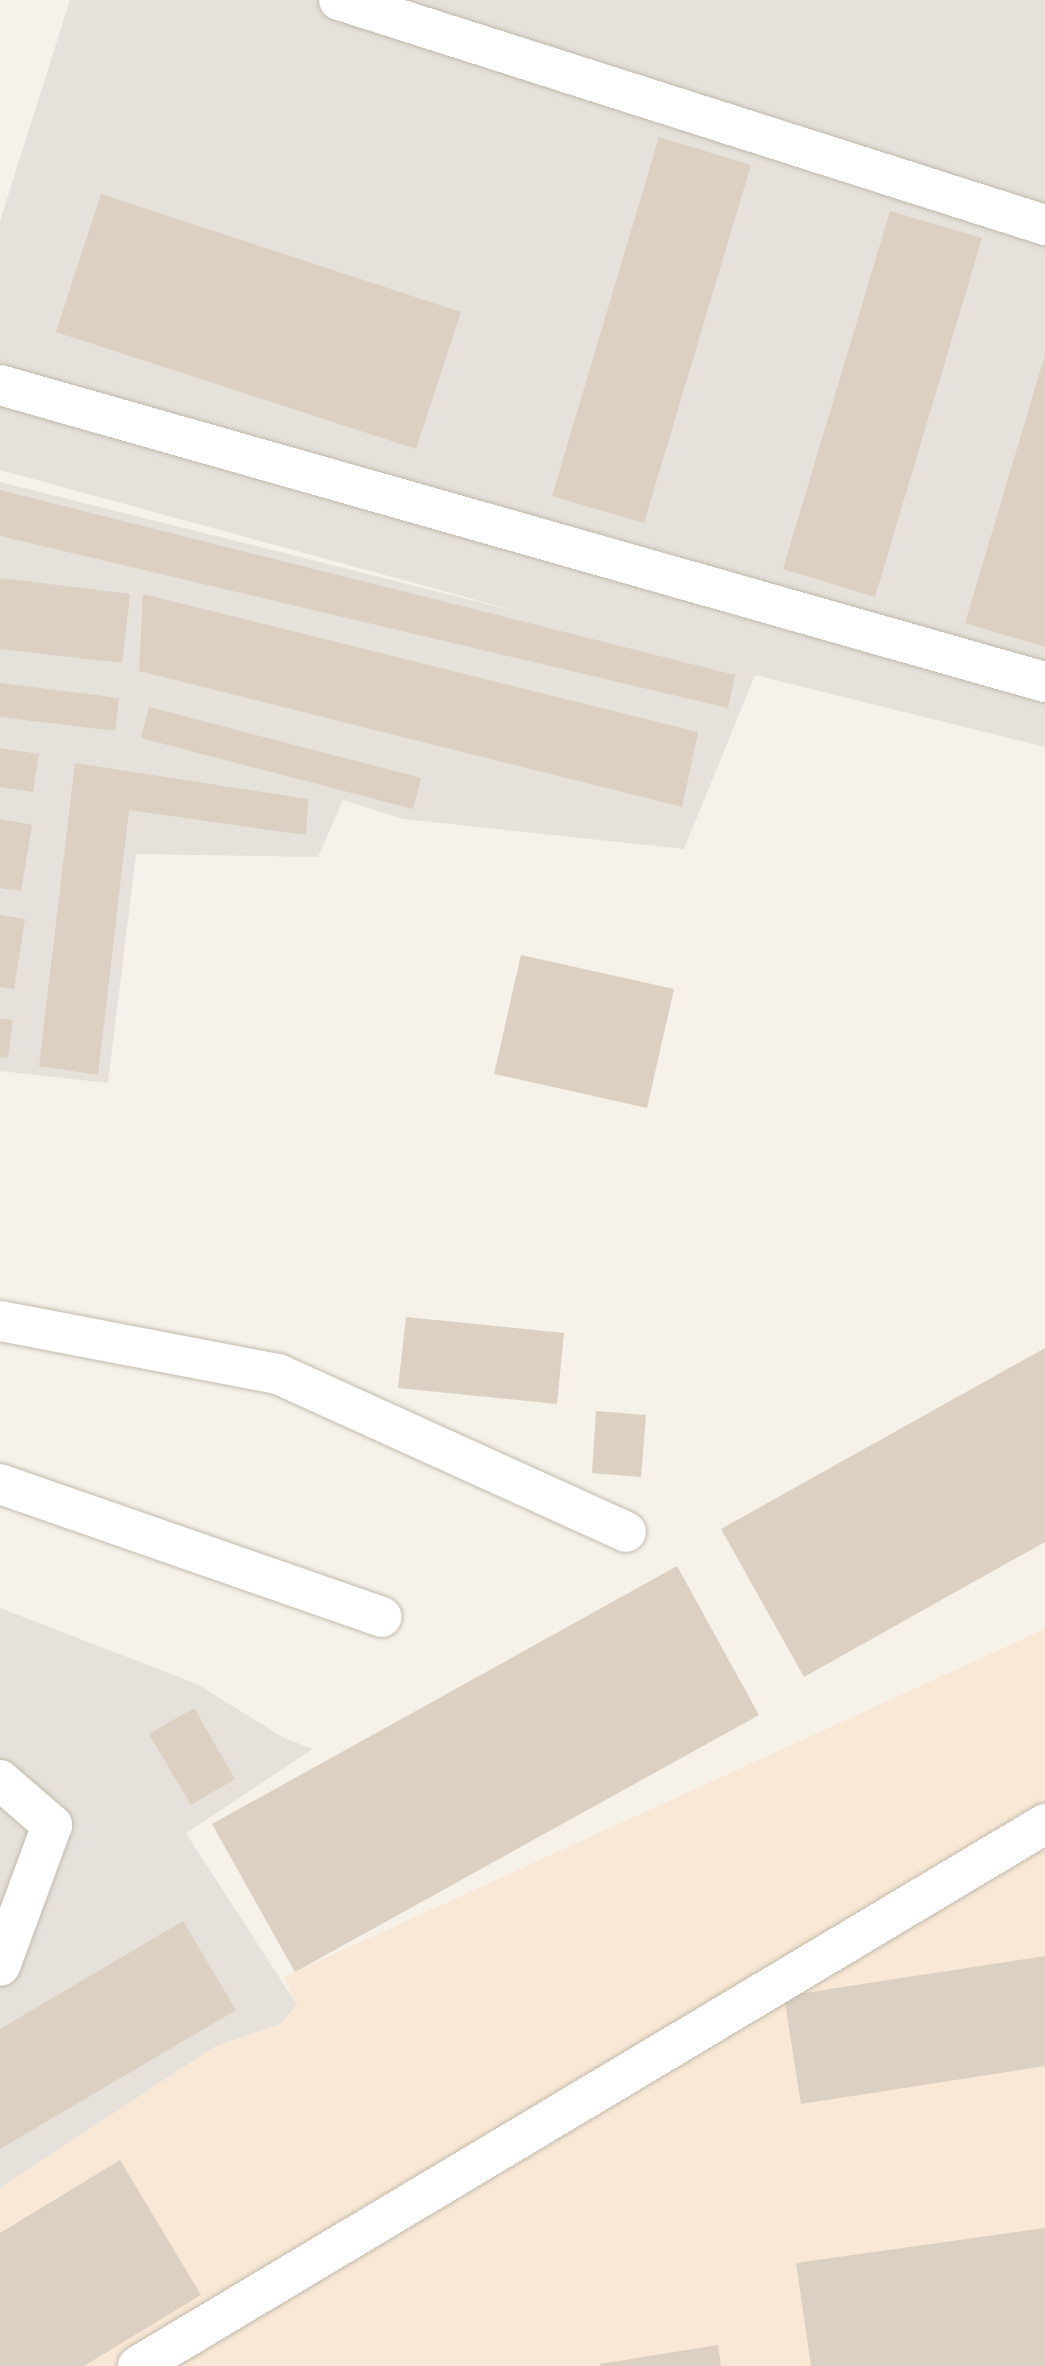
<!DOCTYPE html>
<html>
<head>
<meta charset="utf-8">
<style>
	body { margin:0 }
	#map { position:relative; width:1045px; height:2366px; overflow:hidden; background:#f6f2ea; font-family:"Exo 2",sans-serif }
	div>[style] { position:absolute }
	.commercial>* { inset:0; background:#f8e8d5 }
	.industrial>* { inset:0; background:#e6e1db }
	.building>* { inset:0; background:#dbd0c2 }
	.roads { filter:drop-shadow(0 0 2px #c2baac) drop-shadow(0 0 2px #c2baac) }
	.minor>* { height:40px; margin:-20px; padding:0 20px; transform-origin:20px; border-radius:20px; background:#fff }
	span { translate:-50% -50%; white-space:nowrap; text-align:center; line-height:1.15; -webkit-text-stroke:8px #fff; paint-order:stroke }
</style>
</head>
<body>
<div id="map">
	<div class="commercial">
		<div style="clip-path:polygon(1045px 1629px,1045px 2366px,0 2366px,0 2188px,214px 2047px,280px 2024px,296px 2005px,284px 1977px)"></div>
	</div>
	<div class="industrial">
		<div style="clip-path:polygon(70px 0,1045px 0,1045px 747px,755px 675px,684px 849px,403px 819px,343px 800px,318px 857px,136px 854px,108px 1083px,0 1071px,0 482px,535px 616px,0 470px,0 221px)"></div>
		<div style="clip-path:polygon(0 1608px,197px 1684px,284px 1738px,313px 1749px,186px 1833px,297px 2005px,280px 2024px,214px 2047px,0 2188px)"></div>
	</div>
	<div class="building">
		<div style="clip-path:polygon(659px 137px,751px 165px,644px 523px,552px 496px)"></div>
		<div style="clip-path:polygon(101px 194px,461px 312px,416px 449px,56px 332px)"></div>
		<div style="clip-path:polygon(890px 211px,982px 238px,875px 597px,783px 569px)"></div>
		<div style="clip-path:polygon(1044px 358px,1045px 359px,1045px 647px,965px 623px)"></div>
		<div style="clip-path:polygon(0 490px,735px 675px,728px 708px,0 536px)"></div>
		<div style="clip-path:polygon(0 578px,130px 594px,122px 663px,0 649px)"></div>
		<div style="clip-path:polygon(143px 594px,698px 732px,682px 807px,139px 671px)"></div>
		<div style="clip-path:polygon(0 683px,119px 698px,115px 731px,0 717px)"></div>
		<div style="clip-path:polygon(149px 707px,421px 778px,413px 809px,141px 738px)"></div>
		<div style="clip-path:polygon(0 748px,39px 754px,33px 792px,0 787px)"></div>
		<div style="clip-path:polygon(75px 763px,308px 799px,306px 835px,129px 810px,98px 1075px,39px 1066px)"></div>
		<div style="clip-path:polygon(0 819px,32px 825px,21px 891px,0 888px)"></div>
		<div style="clip-path:polygon(0 915px,25px 919px,14px 989px,0 987px)"></div>
		<div style="clip-path:polygon(521px 955px,674px 989px,647px 1108px,494px 1074px)"></div>
		<div style="clip-path:polygon(0 1018px,13px 1020px,8px 1058px,0 1057px)"></div>
		<div style="clip-path:polygon(406px 1317px,564px 1333px,557px 1404px,398px 1388px)"></div>
		<div style="clip-path:polygon(1045px 1348px,1045px 1542px,804px 1677px,721px 1529px)"></div>
		<div style="clip-path:polygon(596px 1411px,646px 1415px,641px 1477px,592px 1473px)"></div>
		<div style="clip-path:polygon(677px 1566px,759px 1715px,295px 1972px,212px 1824px)"></div>
		<div style="clip-path:polygon(194px 1708px,235px 1779px,191px 1805px,149px 1734px)"></div>
		<div style="clip-path:polygon(183px 1921px,236px 2010px,0 2149px,0 2029px)"></div>
		<div style="clip-path:polygon(1045px 1956px,1045px 2066px,801px 2104px,784px 1996px)"></div>
		<div style="clip-path:polygon(120px 2160px,201px 2295px,84px 2366px,0 2366px,0 2233px)"></div>
		<div style="clip-path:polygon(1045px 2228px,1045px 2366px,811px 2366px,796px 2263px)"></div>
		<div style="clip-path:polygon(718px 2345px,721px 2366px,600px 2366px,600px 2364px)"></div>
	</div>
	<div class="roads">
		<div class="minor">
			<div style="left:339px;top:0;width:741px;rotate:17.68deg"></div>
			<div style="left:0;top:385px;width:1086px;rotate:15.87deg"></div>
			<div style="left:0;top:1321px;width:283px;rotate:10.8deg"></div>
			<div style="left:278px;top:1374px;width:382px;rotate:24.4deg"></div>
			<div style="left:0;top:1484px;width:404px;rotate:19.2deg"></div>
			<div style="left:0;top:1780px;width:69px;rotate:40.9deg"></div>
			<div style="left:52px;top:1825px;width:150px;rotate:110.2deg"></div>
			<div style="left:138px;top:2366px;width:1057px;rotate:-30.86deg"></div>
		</div>
	</div>
</div>
</body>
</html>
